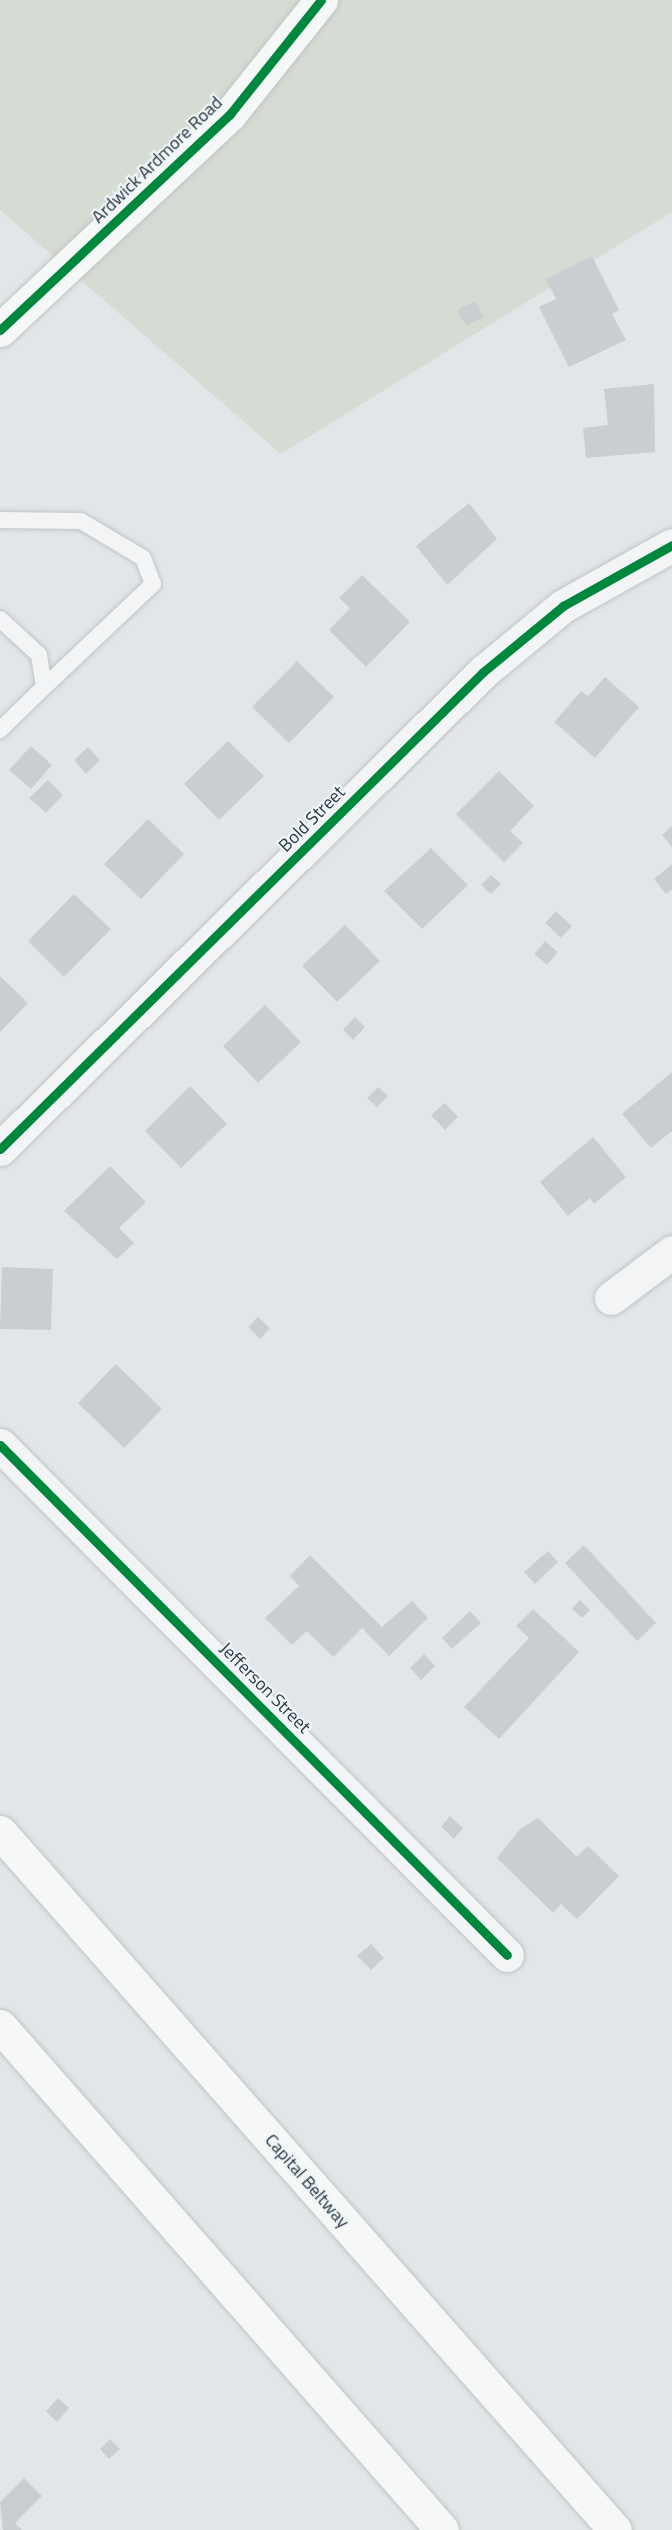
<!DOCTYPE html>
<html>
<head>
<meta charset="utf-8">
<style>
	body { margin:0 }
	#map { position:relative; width:672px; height:2530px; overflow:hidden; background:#e3e6e8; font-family:"Titillium Web",sans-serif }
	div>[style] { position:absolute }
	.green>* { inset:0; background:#d5dcd3 }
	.building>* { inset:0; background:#cbced0 }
	.roads { filter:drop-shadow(0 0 2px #c1c4c6) drop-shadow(0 0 2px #c1c4c6) }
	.lane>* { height:16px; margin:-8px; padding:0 8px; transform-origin:8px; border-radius:8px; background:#f2f4f5 }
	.street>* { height:33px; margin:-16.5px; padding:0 16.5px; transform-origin:16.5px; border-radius:16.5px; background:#f2f4f5 }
	.secondary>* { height:33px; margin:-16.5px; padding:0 16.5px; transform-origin:16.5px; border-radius:16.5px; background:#f6f7f7 }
	.highway>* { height:33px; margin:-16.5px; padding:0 16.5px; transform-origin:16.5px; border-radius:16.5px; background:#f6f7f7 }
	.cycleway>* { height:9px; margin:-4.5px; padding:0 4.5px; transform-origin:4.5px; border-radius:4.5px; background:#00873e }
	span { translate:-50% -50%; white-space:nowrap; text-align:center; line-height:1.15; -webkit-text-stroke:4.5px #f0f5f7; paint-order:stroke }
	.street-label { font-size:18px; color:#293742 }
</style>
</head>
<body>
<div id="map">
	<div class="green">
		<div style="clip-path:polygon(0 0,672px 0,672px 212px,281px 454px,0 210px)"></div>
	</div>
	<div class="building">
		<div style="clip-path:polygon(592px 256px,619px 310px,612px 314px,626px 340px,569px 367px,539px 307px,556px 299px,546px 279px)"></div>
		<div style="clip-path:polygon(475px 301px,484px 317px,466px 326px,457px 310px)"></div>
		<div style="clip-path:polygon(654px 384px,655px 452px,586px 458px,583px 428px,608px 425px,604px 389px)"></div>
		<div style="clip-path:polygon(469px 503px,497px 539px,447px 585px,416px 546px)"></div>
		<div style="clip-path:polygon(362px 575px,410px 622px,366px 667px,329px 630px,350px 608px,339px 598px)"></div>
		<div style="clip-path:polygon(297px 661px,334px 697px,289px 743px,252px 707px)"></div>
		<div style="clip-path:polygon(605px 677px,639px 707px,595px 758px,554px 722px,581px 691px,588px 696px)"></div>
		<div style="clip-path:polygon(228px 741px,264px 776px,219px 820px,184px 784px)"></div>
		<div style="clip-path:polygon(31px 746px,52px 765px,31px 789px,9px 770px)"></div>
		<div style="clip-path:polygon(88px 747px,100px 760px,86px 774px,74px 760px)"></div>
		<div style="clip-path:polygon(499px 771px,534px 806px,510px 831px,523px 843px,504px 862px,456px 814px)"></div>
		<div style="clip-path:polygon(48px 780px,63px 795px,46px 813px,29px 798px)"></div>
		<div style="clip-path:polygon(148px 819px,184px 854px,141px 899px,104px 864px)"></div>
		<div style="clip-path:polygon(672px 826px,672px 847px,662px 835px)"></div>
		<div style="clip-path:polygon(431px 848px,468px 885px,422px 929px,384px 891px)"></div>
		<div style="clip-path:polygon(672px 864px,672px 889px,666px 894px,654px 879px)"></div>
		<div style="clip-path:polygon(491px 875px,501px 884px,491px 894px,481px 885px)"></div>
		<div style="clip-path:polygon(74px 894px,111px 929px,64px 977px,28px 941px)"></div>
		<div style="clip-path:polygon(556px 911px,572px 926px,561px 938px,545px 923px)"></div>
		<div style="clip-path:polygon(345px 925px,380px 961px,337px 1002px,302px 966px)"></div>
		<div style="clip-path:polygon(545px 941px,558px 952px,547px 965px,534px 954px)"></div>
		<div style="clip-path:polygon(0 976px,28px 1003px,0 1032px)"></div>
		<div style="clip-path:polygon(265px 1005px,301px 1042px,258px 1083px,223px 1046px)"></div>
		<div style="clip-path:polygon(355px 1017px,365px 1027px,353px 1040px,343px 1030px)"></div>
		<div style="clip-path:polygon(672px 1072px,672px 1131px,651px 1148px,622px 1114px)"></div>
		<div style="clip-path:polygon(190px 1086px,227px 1124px,181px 1168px,145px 1131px)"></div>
		<div style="clip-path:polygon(378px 1087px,388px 1096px,377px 1107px,367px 1098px)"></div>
		<div style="clip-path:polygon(445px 1103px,458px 1117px,445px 1130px,431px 1115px)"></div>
		<div style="clip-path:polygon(593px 1137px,626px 1177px,594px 1204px,590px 1198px,568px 1216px,540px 1182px)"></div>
		<div style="clip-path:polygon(110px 1166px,146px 1202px,119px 1228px,134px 1243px,117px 1259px,64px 1211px)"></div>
		<div style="clip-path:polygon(2px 1267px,53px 1269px,51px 1330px,0 1329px)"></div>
		<div style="clip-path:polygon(258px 1317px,270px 1328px,260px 1339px,248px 1327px)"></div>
		<div style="clip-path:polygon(116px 1364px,162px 1409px,124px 1448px,78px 1403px)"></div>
		<div style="clip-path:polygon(584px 1545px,656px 1623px,637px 1641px,565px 1563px)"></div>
		<div style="clip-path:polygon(548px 1551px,558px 1562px,535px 1584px,524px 1572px)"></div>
		<div style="clip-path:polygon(310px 1555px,382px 1627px,412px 1601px,428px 1618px,389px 1656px,362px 1628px,333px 1657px,307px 1631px,292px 1645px,265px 1618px,299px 1586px,290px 1576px)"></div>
		<div style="clip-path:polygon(580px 1600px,590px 1610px,582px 1618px,572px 1609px)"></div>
		<div style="clip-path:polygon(533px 1609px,579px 1652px,499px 1739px,464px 1707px,529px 1638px,516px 1626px)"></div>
		<div style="clip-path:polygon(470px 1611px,481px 1623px,452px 1649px,442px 1638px)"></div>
		<div style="clip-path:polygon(424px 1654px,435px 1666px,421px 1680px,410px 1668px)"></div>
		<div style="clip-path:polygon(450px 1816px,463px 1828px,454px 1839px,441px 1827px)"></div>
		<div style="clip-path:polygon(538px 1818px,577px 1857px,588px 1846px,619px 1876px,577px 1919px,561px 1904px,553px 1913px,497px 1858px,520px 1829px)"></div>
		<div style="clip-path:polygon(371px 1944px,384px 1958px,371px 1970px,357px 1956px)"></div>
		<div style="clip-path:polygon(58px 2398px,69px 2408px,57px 2422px,46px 2411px)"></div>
		<div style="clip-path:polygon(110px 2439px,120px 2449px,109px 2459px,100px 2449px)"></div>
		<div style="clip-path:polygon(24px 2478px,42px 2496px,15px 2523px,22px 2530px,3px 2530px,0 2502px)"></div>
	</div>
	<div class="roads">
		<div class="lane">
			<div style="left:0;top:520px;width:81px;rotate:0.7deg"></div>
			<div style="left:81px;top:521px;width:72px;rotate:30.8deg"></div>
			<div style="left:143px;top:558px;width:28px;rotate:69deg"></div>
			<div style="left:153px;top:584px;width:150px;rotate:136.6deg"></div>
			<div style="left:0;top:619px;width:53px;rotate:42.7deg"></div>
			<div style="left:39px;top:655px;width:32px;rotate:81deg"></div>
			<div style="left:44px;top:687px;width:62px;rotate:135.7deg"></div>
		</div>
		<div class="street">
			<div style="left:0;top:1149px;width:679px;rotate:-44.64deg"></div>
			<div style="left:483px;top:672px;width:104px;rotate:-39.5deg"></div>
			<div style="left:563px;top:606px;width:125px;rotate:-29.2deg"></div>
			<div style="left:611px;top:1298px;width:76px;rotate:-37deg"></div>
			<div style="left:0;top:1445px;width:719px;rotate:45.17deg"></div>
		</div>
		<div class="secondary">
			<div style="left:0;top:330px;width:316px;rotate:-43.2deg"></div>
			<div style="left:230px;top:114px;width:146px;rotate:-51.4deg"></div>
		</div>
		<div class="highway">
			<div style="left:0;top:1832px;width:930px;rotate:48.62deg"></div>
			<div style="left:0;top:2026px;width:670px;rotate:48.75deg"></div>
		</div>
	</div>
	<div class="cycleway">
		<div style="left:0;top:330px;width:316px;rotate:-43.2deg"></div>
		<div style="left:230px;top:114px;width:146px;rotate:-51.4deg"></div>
		<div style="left:0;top:1149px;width:679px;rotate:-44.64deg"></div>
		<div style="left:483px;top:672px;width:104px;rotate:-39.5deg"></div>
		<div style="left:563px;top:606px;width:125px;rotate:-29.2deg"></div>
		<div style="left:0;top:1445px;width:719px;rotate:45.17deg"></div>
	</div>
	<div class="street-label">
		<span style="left:157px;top:160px;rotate:-44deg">Ardwick Ardmore Road</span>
		<span style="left:312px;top:819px;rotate:-45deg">Bold Street</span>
		<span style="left:265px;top:1688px;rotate:45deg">Jefferson Street</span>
		<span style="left:307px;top:2181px;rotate:49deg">Capital Beltway</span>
	</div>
</div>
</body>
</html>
